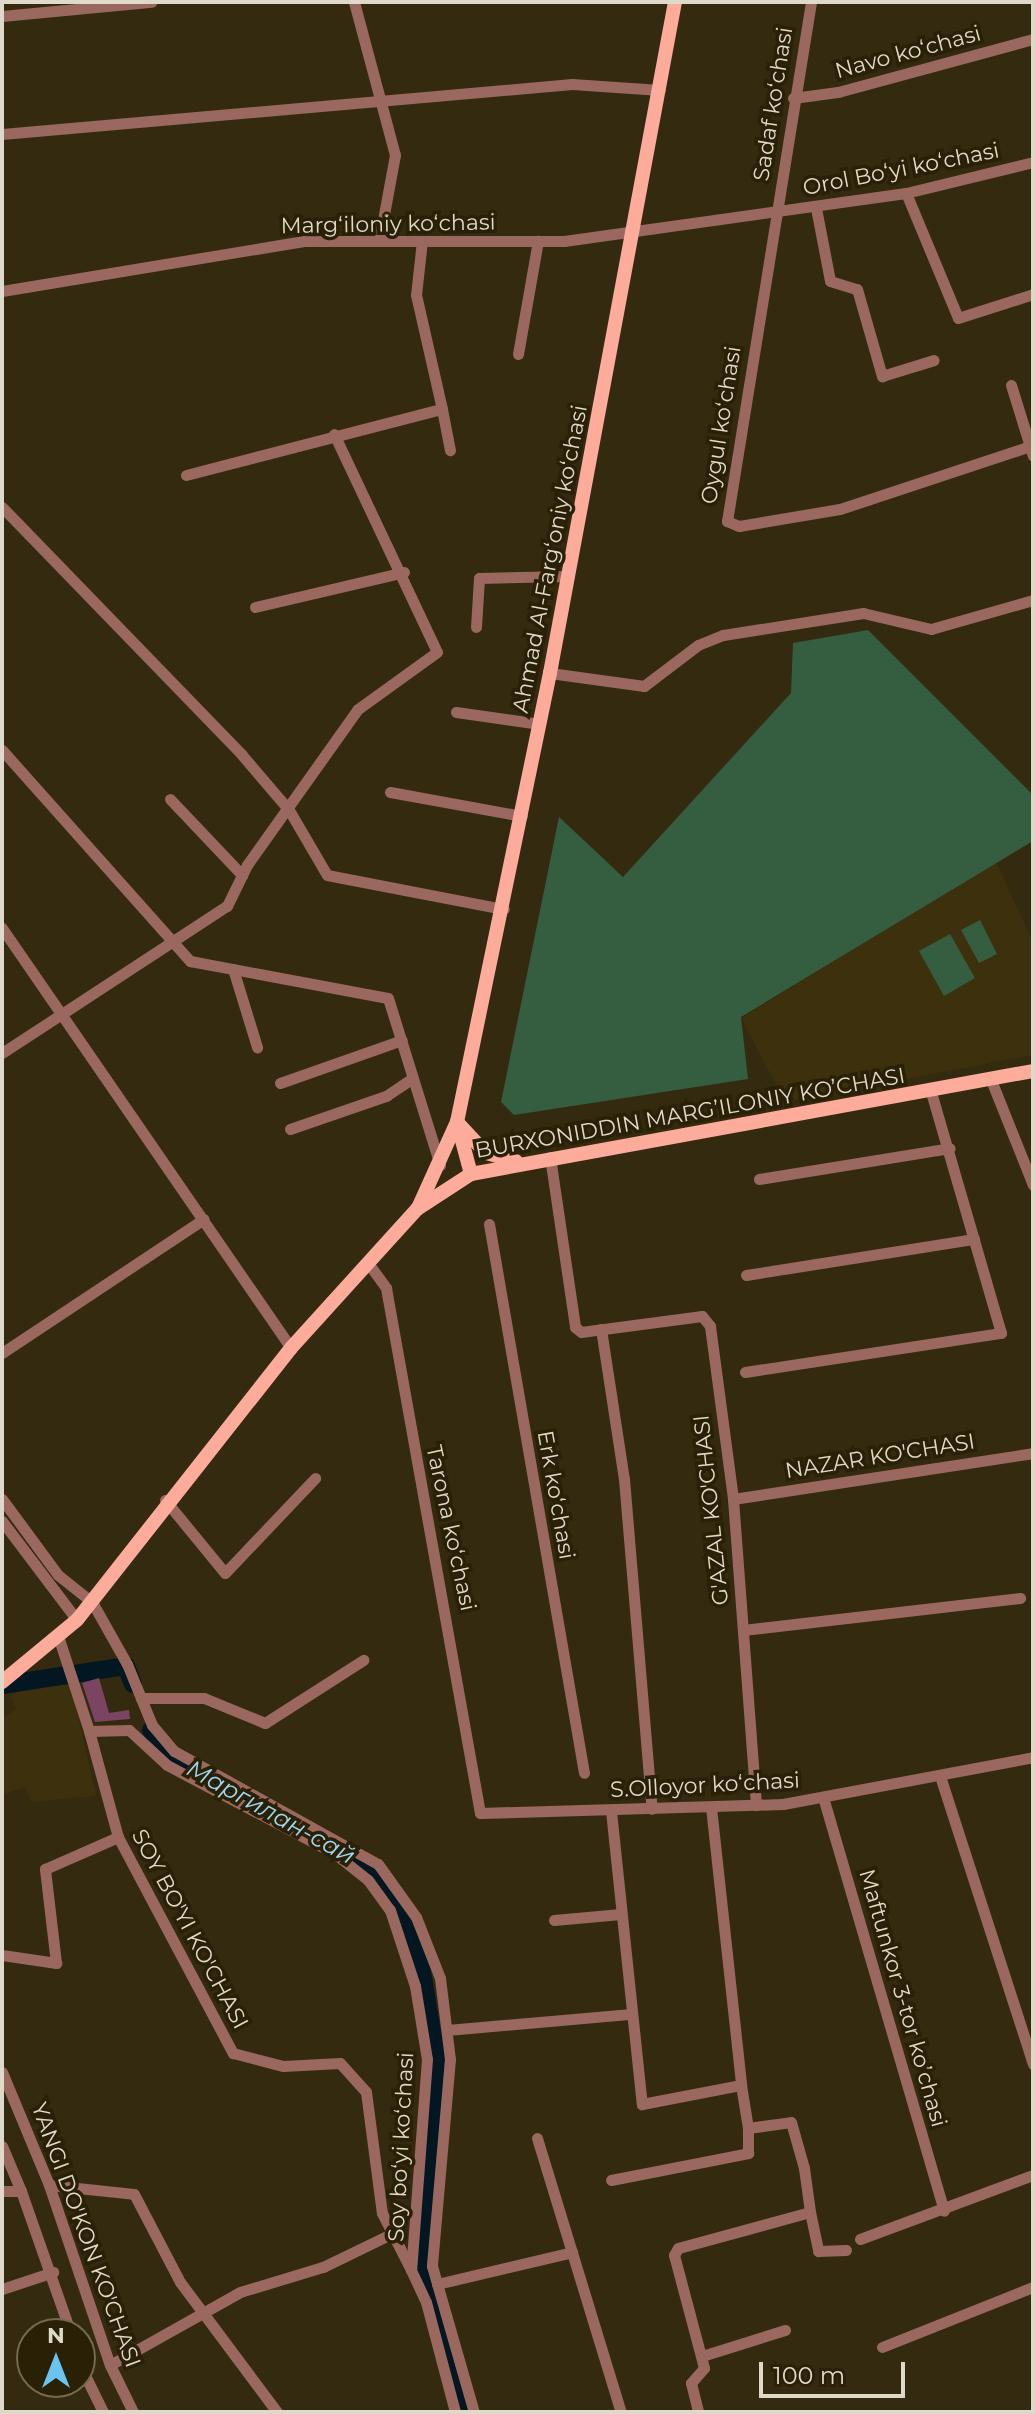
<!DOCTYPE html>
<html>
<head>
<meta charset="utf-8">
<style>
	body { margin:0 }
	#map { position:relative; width:1035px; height:2414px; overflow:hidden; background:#342a0f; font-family:Montserrat,sans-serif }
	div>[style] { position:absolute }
	.built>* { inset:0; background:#3d300d }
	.green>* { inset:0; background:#355d40 }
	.river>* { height:18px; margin:-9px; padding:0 9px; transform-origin:9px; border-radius:9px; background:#021721 }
	.building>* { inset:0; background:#7c4463 }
	.minor>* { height:11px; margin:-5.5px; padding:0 5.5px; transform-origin:5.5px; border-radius:5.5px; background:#9a685e }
	.major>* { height:14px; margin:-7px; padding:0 7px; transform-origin:7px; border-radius:7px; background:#fdab9a }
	span { translate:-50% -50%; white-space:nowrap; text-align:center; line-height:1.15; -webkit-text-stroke:7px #2a2005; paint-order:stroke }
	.street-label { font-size:22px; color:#dfd9ca }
	.water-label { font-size:24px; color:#9ed6f3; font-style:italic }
	.frame { position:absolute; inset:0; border:4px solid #dfd9ca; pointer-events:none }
	.north { position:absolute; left:16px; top:2318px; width:80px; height:80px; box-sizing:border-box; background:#2a2005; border:2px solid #726a54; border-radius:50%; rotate:0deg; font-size:22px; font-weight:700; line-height:32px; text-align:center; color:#dfd9ca }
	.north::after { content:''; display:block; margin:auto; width:28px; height:36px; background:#6ac3f1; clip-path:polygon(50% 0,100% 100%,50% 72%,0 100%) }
	.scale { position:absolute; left:759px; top:2362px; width:146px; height:36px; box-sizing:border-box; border:4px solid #dfd9ca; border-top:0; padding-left:10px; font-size:24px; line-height:28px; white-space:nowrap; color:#dfd9ca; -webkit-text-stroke:6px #2a2005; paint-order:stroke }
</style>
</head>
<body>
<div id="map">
	<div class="built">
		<div style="clip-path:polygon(996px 862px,1033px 942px,1033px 1055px,785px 1102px,741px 1018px)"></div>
		<div style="clip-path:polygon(58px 1670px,73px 1693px,96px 1796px,31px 1802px,25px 1787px,2px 1795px,2px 1718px,16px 1710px,11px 1696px)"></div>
	</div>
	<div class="green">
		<div style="clip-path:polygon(868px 630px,1033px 795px,1033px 841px,741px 1017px,748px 1079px,514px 1115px,501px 1102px,559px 817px,623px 877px,791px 693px,793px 643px)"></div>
		<div style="clip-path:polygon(980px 920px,997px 954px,979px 963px,961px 930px)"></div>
		<div style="clip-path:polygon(950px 934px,975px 978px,944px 996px,919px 951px)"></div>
	</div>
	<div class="river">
		<div style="left:2px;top:1685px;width:125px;rotate:-8.7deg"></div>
		<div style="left:126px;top:1666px;width:19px;rotate:69deg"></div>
		<div style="left:151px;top:1730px;width:34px;rotate:53deg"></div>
		<div style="left:171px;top:1757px;width:109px;rotate:28.4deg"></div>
		<div style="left:343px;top:1849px;width:21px;rotate:29deg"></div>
		<div style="left:361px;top:1859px;width:70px;rotate:54.9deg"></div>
		<div style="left:401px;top:1916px;width:60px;rotate:69.4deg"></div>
		<div style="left:422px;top:1972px;width:85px;rotate:80.5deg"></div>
		<div style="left:436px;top:2056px;width:207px;rotate:93.6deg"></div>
		<div style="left:423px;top:2263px;width:155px;rotate:74.3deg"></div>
	</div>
	<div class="building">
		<div style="clip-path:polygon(99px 1678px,109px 1713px,129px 1710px,130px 1719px,95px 1722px,82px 1683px)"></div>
	</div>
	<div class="minor">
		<div style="left:354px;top:2px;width:158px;rotate:75deg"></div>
		<div style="left:395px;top:155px;width:87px;rotate:100.5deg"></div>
		<div style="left:811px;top:2px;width:526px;rotate:99.19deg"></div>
		<div style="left:727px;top:521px;width:13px;rotate:23deg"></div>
		<div style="left:739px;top:526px;width:102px;rotate:-9.6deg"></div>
		<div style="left:840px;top:509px;width:203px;rotate:-18.3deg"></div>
		<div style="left:2px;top:16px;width:150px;rotate:-5.4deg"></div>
		<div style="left:793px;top:98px;width:45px;rotate:-7.6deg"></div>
		<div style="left:838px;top:92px;width:202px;rotate:-15.2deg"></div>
		<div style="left:2px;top:134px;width:572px;rotate:-5.01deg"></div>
		<div style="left:572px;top:84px;width:88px;rotate:3.9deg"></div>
		<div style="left:906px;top:193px;width:135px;rotate:67.4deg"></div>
		<div style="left:958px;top:318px;width:79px;rotate:-17.7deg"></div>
		<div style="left:816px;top:208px;width:74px;rotate:79.1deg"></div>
		<div style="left:830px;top:281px;width:28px;rotate:17deg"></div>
		<div style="left:857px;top:289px;width:91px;rotate:74deg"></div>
		<div style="left:882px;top:376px;width:54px;rotate:-17.1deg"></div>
		<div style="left:2px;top:291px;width:306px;rotate:-9.4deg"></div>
		<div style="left:304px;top:241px;width:260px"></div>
		<div style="left:564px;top:241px;width:345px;rotate:-8deg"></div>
		<div style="left:906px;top:193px;width:131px;rotate:-13.7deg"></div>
		<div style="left:518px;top:354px;width:115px;rotate:-80deg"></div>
		<div style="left:1011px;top:385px;width:74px;rotate:72.8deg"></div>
		<div style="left:442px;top:409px;width:42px;rotate:79deg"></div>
		<div style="left:186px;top:475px;width:264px;rotate:-14.5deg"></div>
		<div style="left:442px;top:409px;width:117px;rotate:-102.8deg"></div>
		<div style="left:416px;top:295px;width:54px;rotate:-83.7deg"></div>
		<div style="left:2px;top:507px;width:345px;rotate:45.9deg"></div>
		<div style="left:242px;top:755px;width:72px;rotate:49.5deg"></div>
		<div style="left:289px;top:810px;width:75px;rotate:59.7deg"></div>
		<div style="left:327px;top:875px;width:180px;rotate:10.9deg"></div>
		<div style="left:255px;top:607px;width:153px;rotate:-13.2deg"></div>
		<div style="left:476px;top:627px;width:49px;rotate:-86.5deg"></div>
		<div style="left:479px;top:578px;width:90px;rotate:-1.3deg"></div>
		<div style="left:550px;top:673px;width:95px;rotate:7.9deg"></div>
		<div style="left:644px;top:686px;width:68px;rotate:-37.2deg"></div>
		<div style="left:698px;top:645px;width:27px;rotate:-22deg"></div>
		<div style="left:723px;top:635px;width:142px;rotate:-8.9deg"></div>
		<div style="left:863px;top:613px;width:70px;rotate:13.2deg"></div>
		<div style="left:931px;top:629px;width:106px;rotate:-15.9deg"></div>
		<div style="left:456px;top:712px;width:85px;rotate:8.1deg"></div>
		<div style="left:2px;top:750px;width:283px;rotate:48.3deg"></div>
		<div style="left:190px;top:961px;width:201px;rotate:10.6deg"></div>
		<div style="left:388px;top:998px;width:175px;rotate:72.7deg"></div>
		<div style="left:390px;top:792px;width:134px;rotate:10.3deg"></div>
		<div style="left:170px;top:799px;width:105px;rotate:46.5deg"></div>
		<div style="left:2px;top:928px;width:510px;rotate:55.47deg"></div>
		<div style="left:233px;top:969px;width:82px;rotate:72.9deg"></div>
		<div style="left:2px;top:1053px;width:269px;rotate:-33.2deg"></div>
		<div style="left:227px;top:906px;width:46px;rotate:-64deg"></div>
		<div style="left:247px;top:865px;width:191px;rotate:-54.6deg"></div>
		<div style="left:358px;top:709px;width:97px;rotate:-35.8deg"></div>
		<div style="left:437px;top:652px;width:241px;rotate:-115.3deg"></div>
		<div style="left:991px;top:1080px;width:113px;rotate:68.2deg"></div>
		<div style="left:280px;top:1083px;width:129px;rotate:-19.4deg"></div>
		<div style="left:290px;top:1129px;width:102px;rotate:-19deg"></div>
		<div style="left:386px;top:1096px;width:32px;rotate:-34deg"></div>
		<div style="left:550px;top:1157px;width:172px;rotate:81.6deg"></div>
		<div style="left:575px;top:1327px;width:8px;rotate:40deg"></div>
		<div style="left:581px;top:1332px;width:122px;rotate:-7.5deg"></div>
		<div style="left:702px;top:1316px;width:13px;rotate:51deg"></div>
		<div style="left:710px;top:1326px;width:175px;rotate:82.4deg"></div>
		<div style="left:733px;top:1499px;width:307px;rotate:85.7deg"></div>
		<div style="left:759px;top:1179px;width:193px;rotate:-9.2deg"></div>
		<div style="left:489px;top:1224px;width:557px;rotate:80.18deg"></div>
		<div style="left:368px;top:1263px;width:31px;rotate:54deg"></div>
		<div style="left:386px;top:1288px;width:533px;rotate:79.85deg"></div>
		<div style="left:480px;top:1813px;width:303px;rotate:-1.7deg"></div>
		<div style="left:783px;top:1804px;width:254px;rotate:-10.6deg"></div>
		<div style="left:746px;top:1275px;width:231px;rotate:-9deg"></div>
		<div style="left:601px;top:1329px;width:152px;rotate:81.3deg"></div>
		<div style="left:624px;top:1479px;width:331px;rotate:85.2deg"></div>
		<div style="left:2px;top:1353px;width:242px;rotate:-33.6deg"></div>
		<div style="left:745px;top:1372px;width:259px;rotate:-8.7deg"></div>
		<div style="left:1001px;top:1333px;width:251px;rotate:-106.2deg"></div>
		<div style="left:2px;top:1499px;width:94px;rotate:53.6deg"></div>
		<div style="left:58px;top:1575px;width:43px;rotate:38.5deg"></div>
		<div style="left:92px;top:1602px;width:71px;rotate:60.6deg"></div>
		<div style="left:127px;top:1664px;width:66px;rotate:67.7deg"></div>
		<div style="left:152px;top:1725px;width:34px;rotate:50deg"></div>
		<div style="left:174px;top:1751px;width:233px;rotate:29deg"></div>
		<div style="left:378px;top:1864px;width:65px;rotate:54.4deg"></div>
		<div style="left:416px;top:1917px;width:66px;rotate:68.5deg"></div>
		<div style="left:440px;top:1978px;width:82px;rotate:83deg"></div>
		<div style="left:450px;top:2059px;width:208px;rotate:95deg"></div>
		<div style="left:432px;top:2266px;width:152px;rotate:74deg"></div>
		<div style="left:733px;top:1499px;width:304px;rotate:-8.7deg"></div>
		<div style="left:165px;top:1500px;width:94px;rotate:50.6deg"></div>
		<div style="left:225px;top:1573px;width:131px;rotate:-46.5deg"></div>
		<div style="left:2px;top:1521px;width:124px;rotate:52.9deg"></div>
		<div style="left:743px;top:1630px;width:279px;rotate:-6.6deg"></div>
		<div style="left:58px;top:1636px;width:100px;rotate:71.9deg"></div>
		<div style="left:89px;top:1731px;width:40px;rotate:-1.4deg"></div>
		<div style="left:129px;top:1730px;width:52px;rotate:42.6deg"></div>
		<div style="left:167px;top:1765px;width:189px;rotate:27.8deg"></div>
		<div style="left:334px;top:1853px;width:43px;rotate:38.5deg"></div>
		<div style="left:368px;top:1880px;width:37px;rotate:54deg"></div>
		<div style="left:390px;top:1910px;width:80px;rotate:71.8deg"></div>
		<div style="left:415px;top:1986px;width:74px;rotate:80.7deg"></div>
		<div style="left:427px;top:2059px;width:212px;rotate:94.3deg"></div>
		<div style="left:411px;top:2270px;width:35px;rotate:65deg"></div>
		<div style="left:426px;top:2302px;width:114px;rotate:75.2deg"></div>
		<div style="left:141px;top:1698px;width:63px"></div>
		<div style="left:204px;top:1698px;width:66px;rotate:22.3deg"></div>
		<div style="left:265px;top:1723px;width:117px;rotate:-32.7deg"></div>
		<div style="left:89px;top:1731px;width:110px;rotate:74.7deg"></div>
		<div style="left:118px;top:1837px;width:245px;rotate:62deg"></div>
		<div style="left:233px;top:2053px;width:52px;rotate:14.6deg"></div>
		<div style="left:283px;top:2066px;width:57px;rotate:-3deg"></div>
		<div style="left:340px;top:2063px;width:39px;rotate:48deg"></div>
		<div style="left:366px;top:2092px;width:122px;rotate:82.5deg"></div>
		<div style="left:382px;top:2213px;width:64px;rotate:63deg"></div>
		<div style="left:940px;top:1776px;width:303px;rotate:72.1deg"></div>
		<div style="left:823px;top:1797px;width:431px;rotate:73.7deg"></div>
		<div style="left:711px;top:1807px;width:280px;rotate:83.8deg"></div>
		<div style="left:611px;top:1811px;width:295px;rotate:84deg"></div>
		<div style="left:642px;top:2104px;width:101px;rotate:-10.9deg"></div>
		<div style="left:741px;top:2085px;width:44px;rotate:80.8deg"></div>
		<div style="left:748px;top:2128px;width:43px;rotate:-7.9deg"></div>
		<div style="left:791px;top:2122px;width:48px;rotate:74.2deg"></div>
		<div style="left:804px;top:2168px;width:44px;rotate:82.2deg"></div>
		<div style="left:810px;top:2212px;width:137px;rotate:164.7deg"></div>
		<div style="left:678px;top:2248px;width:8px;rotate:120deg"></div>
		<div style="left:674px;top:2255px;width:117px;rotate:75.1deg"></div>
		<div style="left:704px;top:2368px;width:20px;rotate:131deg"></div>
		<div style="left:691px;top:2383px;width:30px;rotate:76deg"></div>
		<div style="left:554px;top:1920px;width:67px;rotate:-5.1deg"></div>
		<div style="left:2px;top:1955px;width:55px;rotate:8.4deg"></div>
		<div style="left:56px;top:1963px;width:95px;rotate:-96.7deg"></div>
		<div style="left:45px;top:1869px;width:80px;rotate:-23.7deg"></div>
		<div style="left:447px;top:2030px;width:185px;rotate:-5deg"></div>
		<div style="left:2px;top:2072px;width:122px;rotate:67.4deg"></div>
		<div style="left:49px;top:2185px;width:190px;rotate:71.3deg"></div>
		<div style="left:110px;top:2365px;width:52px;rotate:63.9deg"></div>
		<div style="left:537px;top:2138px;width:287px;rotate:73deg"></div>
		<div style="left:2px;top:2146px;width:49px;rotate:67.1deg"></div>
		<div style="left:21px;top:2191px;width:19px;rotate:180deg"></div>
		<div style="left:611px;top:2180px;width:140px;rotate:-11.1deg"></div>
		<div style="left:748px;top:2153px;width:25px;rotate:-90deg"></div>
		<div style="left:49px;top:2185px;width:85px;rotate:6deg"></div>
		<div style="left:134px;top:2194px;width:99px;rotate:62.4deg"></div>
		<div style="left:180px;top:2282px;width:162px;rotate:53.3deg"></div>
		<div style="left:21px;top:2191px;width:151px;rotate:70.7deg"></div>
		<div style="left:810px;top:2212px;width:40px;rotate:78deg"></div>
		<div style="left:818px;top:2251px;width:28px;rotate:-2deg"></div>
		<div style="left:860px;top:2239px;width:184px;rotate:-20.3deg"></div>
		<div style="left:437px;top:2284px;width:139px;rotate:-13.3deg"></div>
		<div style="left:2px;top:2289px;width:54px;rotate:-18.4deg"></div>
		<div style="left:882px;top:2347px;width:162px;rotate:-21.7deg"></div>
		<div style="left:702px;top:2356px;width:87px;rotate:-17.4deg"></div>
		<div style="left:80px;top:2365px;width:52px;rotate:63.9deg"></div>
		<div style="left:110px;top:2365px;width:149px;rotate:-29.3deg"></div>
		<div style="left:240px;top:2292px;width:87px;rotate:-16.8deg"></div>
		<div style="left:323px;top:2267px;width:73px;rotate:-25.9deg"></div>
	</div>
	<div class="major">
		<div style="left:471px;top:1174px;width:54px;rotate:-105.1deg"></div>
		<div style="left:457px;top:1122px;width:459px;rotate:-78.3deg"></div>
		<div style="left:550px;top:673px;width:683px;rotate:-79.45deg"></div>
		<div style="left:419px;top:1206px;width:92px;rotate:-65.7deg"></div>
		<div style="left:457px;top:1122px;width:42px;rotate:46.9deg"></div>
		<div style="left:486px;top:1153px;width:31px;rotate:15deg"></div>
		<div style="left:2px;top:1682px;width:97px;rotate:-39.6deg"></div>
		<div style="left:77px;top:1620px;width:346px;rotate:-51.8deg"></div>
		<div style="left:291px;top:1348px;width:188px;rotate:-47.8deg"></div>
		<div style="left:417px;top:1209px;width:64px;rotate:-32.9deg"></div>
		<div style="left:471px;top:1174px;width:571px;rotate:-10.39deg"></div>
	</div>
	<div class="street-label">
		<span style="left:908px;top:52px;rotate:-15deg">Navo koʻchasi</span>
		<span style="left:773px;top:104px;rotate:-81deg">Sadaf koʻchasi</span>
		<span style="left:901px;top:169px;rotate:-11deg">Orol Boʻyi koʻchasi</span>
		<span style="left:388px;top:224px;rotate:-1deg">Margʻiloniy koʻchasi</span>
		<span style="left:721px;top:425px;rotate:-81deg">Oygul koʻchasi</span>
		<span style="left:550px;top:559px;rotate:-79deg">Ahmad Al-Fargʻoniy koʻchasi</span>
		<span style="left:690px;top:1113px;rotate:-10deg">BURXONIDDIN MARG’ILONIY KO’CHASI</span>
		<span style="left:880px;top:1456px;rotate:-9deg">NAZAR KO'CHASI</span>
		<span style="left:556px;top:1495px;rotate:80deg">Erk koʻchasi</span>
		<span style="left:711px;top:1510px;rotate:-96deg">G'AZAL KO'CHASI</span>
		<span style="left:451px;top:1528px;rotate:78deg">Tarona koʻchasi</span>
		<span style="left:705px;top:1785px;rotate:-3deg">S.Olloyor koʻchasi</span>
		<span style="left:190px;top:1929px;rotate:62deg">SOY BO'YI KO'CHASI</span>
		<span style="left:903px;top:1998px;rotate:74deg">Maftunkor 3-tor koʼchasi</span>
		<span style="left:401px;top:2147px;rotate:-87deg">Soy boʻyi koʻchasi</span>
		<span style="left:86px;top:2235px;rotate:70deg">YANGI DO'KON KO'CHASI</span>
	</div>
	<div class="water-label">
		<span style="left:271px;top:1812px;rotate:29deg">Маргилан-сай</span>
	</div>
	<div class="frame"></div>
	<div class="north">N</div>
	<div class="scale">100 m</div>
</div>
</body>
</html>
